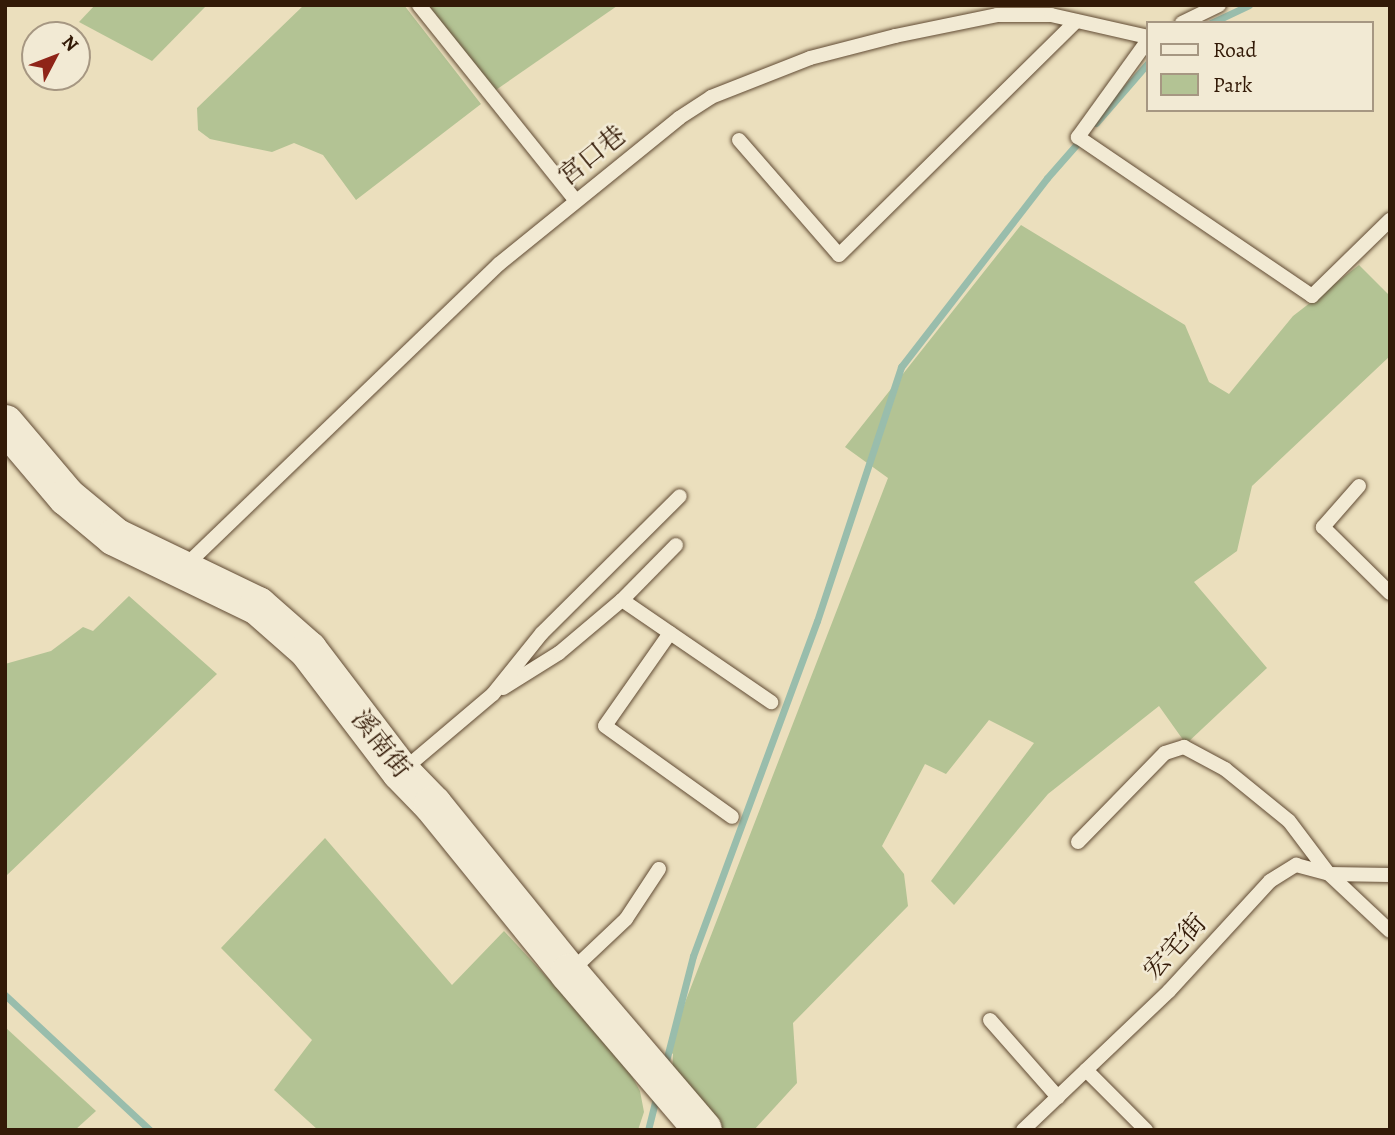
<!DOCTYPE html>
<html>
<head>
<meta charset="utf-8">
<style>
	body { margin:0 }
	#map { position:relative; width:1395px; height:1135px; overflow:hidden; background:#ebdfbd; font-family:Alegreya,"Noto Serif TC",serif }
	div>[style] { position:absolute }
	.green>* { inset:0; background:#b3c394 }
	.stream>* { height:7px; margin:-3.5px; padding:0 3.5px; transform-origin:3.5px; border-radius:3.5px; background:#99bdac }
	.roads { filter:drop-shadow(0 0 2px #614b34) drop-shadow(0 0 2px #614b34) }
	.lane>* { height:14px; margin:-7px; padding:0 7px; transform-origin:7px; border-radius:7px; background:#f2ead4 }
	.secondary>* { height:38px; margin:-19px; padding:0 19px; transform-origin:19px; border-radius:19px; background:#f2ead4 }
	span { translate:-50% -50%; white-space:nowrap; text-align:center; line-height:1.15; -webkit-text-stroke:5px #f2ead4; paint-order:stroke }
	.street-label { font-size:26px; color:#331a07 }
	.frame { position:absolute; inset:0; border:7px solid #331a07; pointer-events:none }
	.legend { position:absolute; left:1146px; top:21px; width:228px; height:91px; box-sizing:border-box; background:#f2ead4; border:2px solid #a69782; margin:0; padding:9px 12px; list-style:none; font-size:21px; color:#331a07 }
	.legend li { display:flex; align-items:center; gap:14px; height:35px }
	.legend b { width:35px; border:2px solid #a69782 }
	.north { position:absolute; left:21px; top:21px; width:70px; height:70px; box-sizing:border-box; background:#f2ead4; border:2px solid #a69782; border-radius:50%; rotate:48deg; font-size:19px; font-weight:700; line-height:28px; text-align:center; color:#331a07 }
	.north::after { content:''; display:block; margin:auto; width:24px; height:32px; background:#8f2418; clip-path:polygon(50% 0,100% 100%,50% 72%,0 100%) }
</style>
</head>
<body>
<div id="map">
	<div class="green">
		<div style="clip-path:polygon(95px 5px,207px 5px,152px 61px,79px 22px)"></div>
		<div style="clip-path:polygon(304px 5px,404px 5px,481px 104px,356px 200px,323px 155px,294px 143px,272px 152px,210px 139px,198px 130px,197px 108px)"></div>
		<div style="clip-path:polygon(419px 5px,616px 5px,617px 6px,490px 94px)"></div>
		<div style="clip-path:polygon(1021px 225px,1185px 325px,1209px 382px,1229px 394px,1293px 316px,1359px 265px,1390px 296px,1390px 356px,1252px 486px,1237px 551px,1194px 582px,1267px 668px,1186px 744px,1159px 706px,1048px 794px,954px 905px,931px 881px,1034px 743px,989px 720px,946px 774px,925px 764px,882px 846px,904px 874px,908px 906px,793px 1023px,797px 1083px,754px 1130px,715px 1130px,672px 1079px,673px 1054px,667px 1049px,888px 478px,845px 447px)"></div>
		<div style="clip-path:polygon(129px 596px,217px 674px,5px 877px,5px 664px,51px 651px,83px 627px,93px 631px)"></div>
		<div style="clip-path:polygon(325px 838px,452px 985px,504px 931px,622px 1058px,640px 1091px,644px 1112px,638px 1130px,318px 1130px,274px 1090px,312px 1040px,221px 948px)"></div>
		<div style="clip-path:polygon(5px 1027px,96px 1111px,75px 1130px,5px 1130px)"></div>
	</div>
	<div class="stream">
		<div style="left:1211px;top:23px;width:42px;rotate:-25.3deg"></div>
		<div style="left:1096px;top:123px;width:79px;rotate:-49.1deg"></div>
		<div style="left:5px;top:995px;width:198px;rotate:43deg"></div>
		<div style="left:665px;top:1065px;width:113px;rotate:-75.6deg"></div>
		<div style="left:693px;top:956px;width:357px;rotate:-69.7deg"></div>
		<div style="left:817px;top:621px;width:268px;rotate:-71.7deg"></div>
		<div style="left:901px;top:367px;width:239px;rotate:-52.3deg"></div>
		<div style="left:1047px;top:178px;width:55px;rotate:-48.7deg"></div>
		<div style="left:648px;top:1130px;width:37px;rotate:-76deg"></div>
	</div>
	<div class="roads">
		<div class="lane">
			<div style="left:419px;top:5px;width:251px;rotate:51.3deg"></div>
			<div style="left:1182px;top:23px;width:41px;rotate:-25.9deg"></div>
			<div style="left:1148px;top:40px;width:120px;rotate:125.8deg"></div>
			<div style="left:1078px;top:137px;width:283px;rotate:34.2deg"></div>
			<div style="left:1312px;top:296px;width:109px;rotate:-44.3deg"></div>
			<div style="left:739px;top:140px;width:152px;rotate:49deg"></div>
			<div style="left:839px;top:255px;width:333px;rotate:-44.6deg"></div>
			<div style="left:1359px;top:486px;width:55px;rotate:131.3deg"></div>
			<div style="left:1323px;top:527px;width:94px;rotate:44.6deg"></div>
			<div style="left:183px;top:568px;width:438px;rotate:-43.9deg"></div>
			<div style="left:499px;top:264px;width:232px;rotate:-39deg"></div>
			<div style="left:679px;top:118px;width:38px;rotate:-33deg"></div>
			<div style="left:711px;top:97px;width:106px;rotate:-21.5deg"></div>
			<div style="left:810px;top:58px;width:88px;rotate:-14.5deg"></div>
			<div style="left:895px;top:36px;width:104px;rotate:-11.6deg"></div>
			<div style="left:997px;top:15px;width:54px"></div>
			<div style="left:1051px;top:15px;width:99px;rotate:12.8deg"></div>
			<div style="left:622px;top:600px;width:181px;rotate:34.4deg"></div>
			<div style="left:670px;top:633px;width:113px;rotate:125deg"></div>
			<div style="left:605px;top:726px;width:156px;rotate:35.6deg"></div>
			<div style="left:503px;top:688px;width:66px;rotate:-32deg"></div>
			<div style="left:559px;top:653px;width:82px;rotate:-40.1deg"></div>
			<div style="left:622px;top:600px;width:77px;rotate:-45.5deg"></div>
			<div style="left:402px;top:771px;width:119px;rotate:-40.2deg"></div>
			<div style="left:493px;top:694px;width:78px;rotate:-51.2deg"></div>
			<div style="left:542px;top:633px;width:194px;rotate:-44.8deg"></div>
			<div style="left:1078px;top:842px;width:124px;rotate:-45.7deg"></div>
			<div style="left:1165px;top:753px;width:20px;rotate:-18deg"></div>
			<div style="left:1184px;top:747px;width:47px;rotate:28.2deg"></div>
			<div style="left:1225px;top:769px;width:82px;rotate:39.1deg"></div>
			<div style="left:1289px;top:821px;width:66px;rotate:53deg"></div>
			<div style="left:1329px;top:874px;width:83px;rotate:43.1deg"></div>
			<div style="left:570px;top:972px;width:77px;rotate:-43.4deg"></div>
			<div style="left:626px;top:919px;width:60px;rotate:-56.6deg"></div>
			<div style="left:990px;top:1020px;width:103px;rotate:48.6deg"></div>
			<div style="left:1086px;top:1070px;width:85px;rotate:45deg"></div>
			<div style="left:1023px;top:1130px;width:202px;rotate:-43.6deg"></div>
			<div style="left:1169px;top:991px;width:149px;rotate:-47.4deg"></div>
			<div style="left:1270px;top:881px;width:31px;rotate:-32deg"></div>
			<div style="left:1296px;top:865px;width:34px;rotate:15deg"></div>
			<div style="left:1329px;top:874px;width:61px;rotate:0.9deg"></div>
		</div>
		<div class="secondary">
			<div style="left:5px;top:424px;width:96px;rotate:49.7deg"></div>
			<div style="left:67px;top:497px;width:62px;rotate:39.8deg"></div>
			<div style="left:115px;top:537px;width:159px;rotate:25.8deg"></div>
			<div style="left:258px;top:606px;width:67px;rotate:41.3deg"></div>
			<div style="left:308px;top:650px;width:153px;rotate:52.7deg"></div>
			<div style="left:401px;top:772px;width:46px;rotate:45.9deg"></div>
			<div style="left:433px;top:805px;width:216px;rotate:51deg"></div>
			<div style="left:569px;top:973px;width:206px;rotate:49.5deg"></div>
		</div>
	</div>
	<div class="street-label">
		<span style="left:592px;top:156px;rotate:-39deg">宮口巷</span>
		<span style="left:381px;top:744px;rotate:52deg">溪南街</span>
		<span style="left:1175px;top:947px;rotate:-47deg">宏宅街</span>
	</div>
	<div class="frame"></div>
	<ul class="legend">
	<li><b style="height:9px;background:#f2ead4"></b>Road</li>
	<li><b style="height:19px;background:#b3c394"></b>Park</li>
	</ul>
	<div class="north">N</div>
</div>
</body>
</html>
